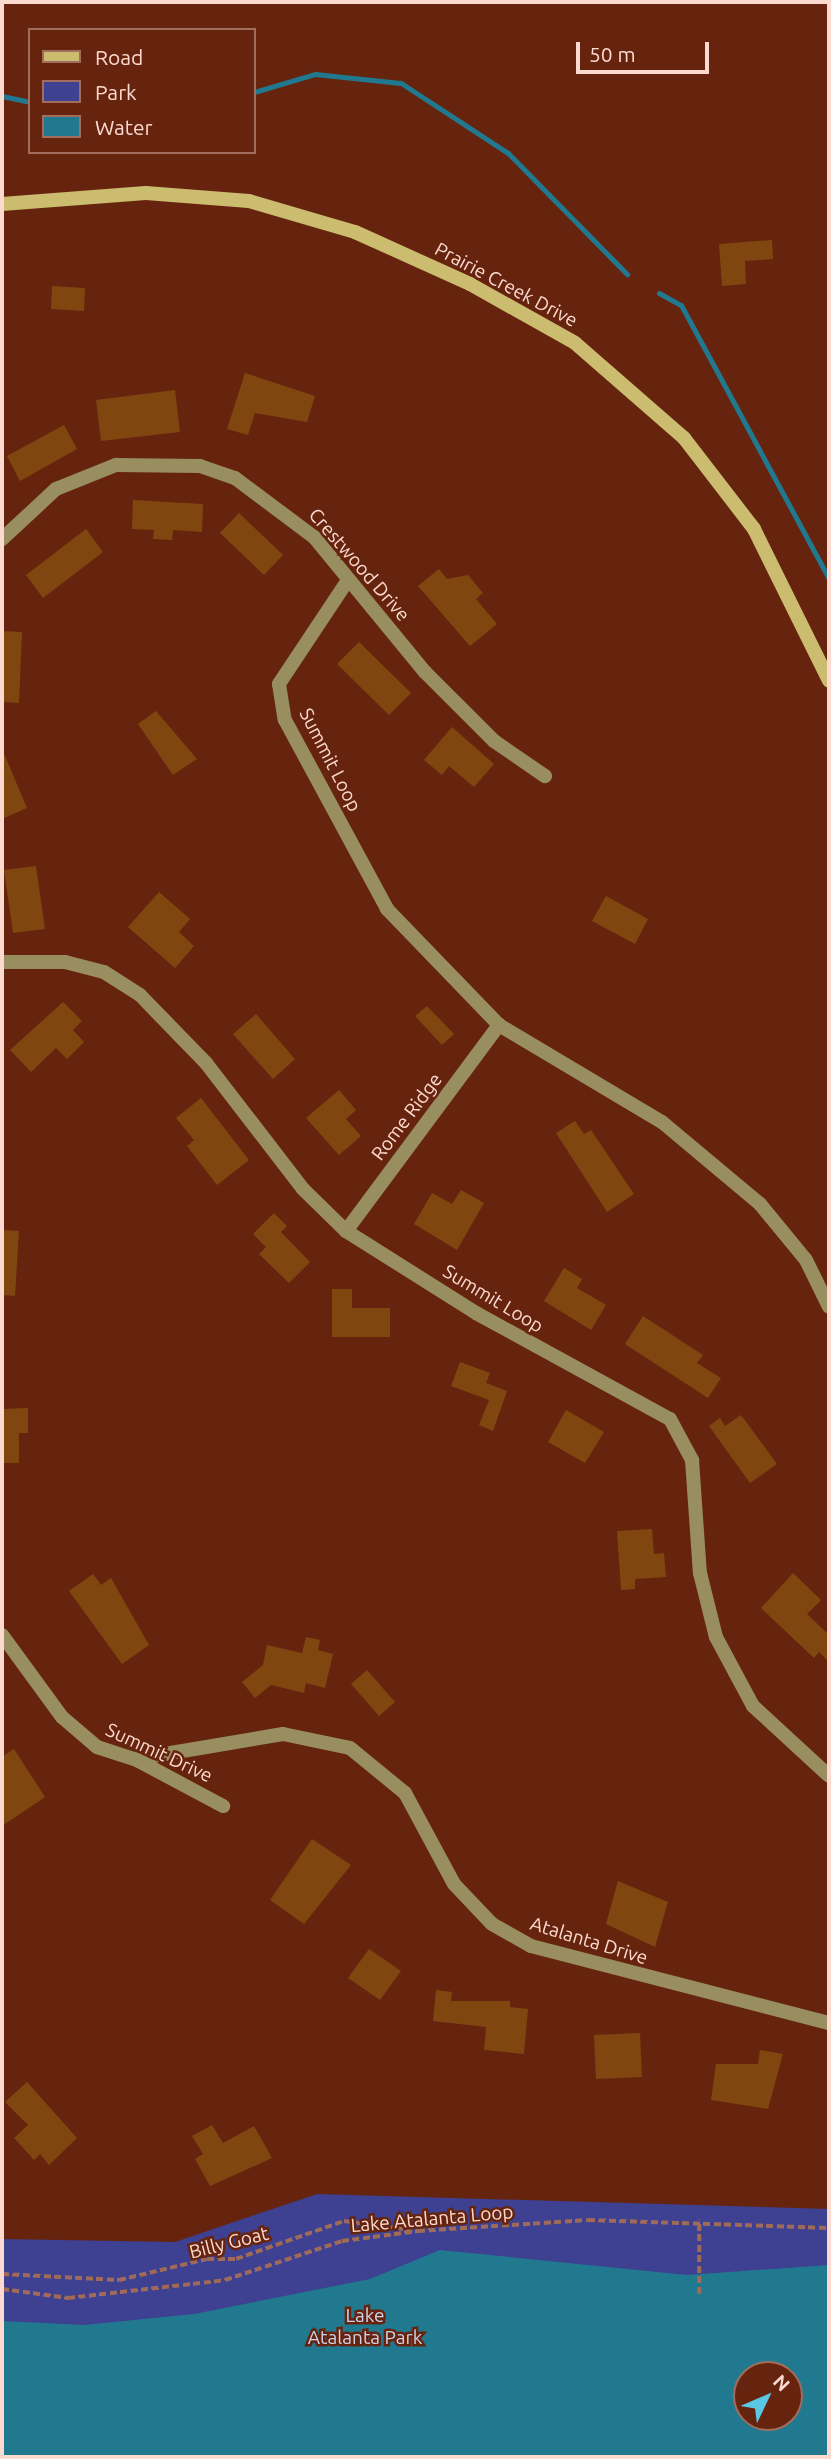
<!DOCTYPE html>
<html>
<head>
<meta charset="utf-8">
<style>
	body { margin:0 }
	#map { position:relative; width:831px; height:2459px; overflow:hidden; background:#66240e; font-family:Ubuntu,sans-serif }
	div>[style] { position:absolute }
	.green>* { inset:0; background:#3e4091 }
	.water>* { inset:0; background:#21798f }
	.stream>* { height:5px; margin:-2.5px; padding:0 2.5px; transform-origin:2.5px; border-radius:2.5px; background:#21798f }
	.building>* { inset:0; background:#804610 }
	.path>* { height:3.5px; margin-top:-1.75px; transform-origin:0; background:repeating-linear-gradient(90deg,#a06a59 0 7px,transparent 0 10.5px) }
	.minor>* { height:14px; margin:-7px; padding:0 7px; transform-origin:7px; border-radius:7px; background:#988e60 }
	.secondary>* { height:14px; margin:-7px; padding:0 7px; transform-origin:7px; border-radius:7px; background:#cbbc70 }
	span { translate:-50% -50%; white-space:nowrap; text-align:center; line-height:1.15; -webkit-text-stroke:5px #66240e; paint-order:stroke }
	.street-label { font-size:19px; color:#fcdad0 }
	.park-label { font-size:19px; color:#ced3ec }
	.frame { position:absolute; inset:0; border:4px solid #fcdad0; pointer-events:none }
	.legend { position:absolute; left:28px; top:28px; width:228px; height:126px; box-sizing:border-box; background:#66240e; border:2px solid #a26d5c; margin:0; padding:9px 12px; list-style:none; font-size:21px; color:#fcdad0 }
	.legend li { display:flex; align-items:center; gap:14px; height:35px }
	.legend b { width:35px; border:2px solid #a26d5c }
	.north { position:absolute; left:733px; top:2361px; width:70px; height:70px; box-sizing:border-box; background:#66240e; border:2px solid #a26d5c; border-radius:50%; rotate:46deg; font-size:19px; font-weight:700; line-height:28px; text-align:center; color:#fcdad0 }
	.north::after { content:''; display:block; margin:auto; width:24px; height:32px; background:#5ac8e5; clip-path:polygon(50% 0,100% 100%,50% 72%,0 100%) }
	.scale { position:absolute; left:576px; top:42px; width:133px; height:32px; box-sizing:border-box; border:4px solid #fcdad0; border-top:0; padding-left:9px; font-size:21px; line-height:24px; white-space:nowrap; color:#fcdad0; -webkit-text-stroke:5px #66240e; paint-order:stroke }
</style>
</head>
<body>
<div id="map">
	<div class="green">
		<div style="clip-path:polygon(evenodd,317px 2194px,829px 2209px,829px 2457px,2px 2457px,2px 2239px,175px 2242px,317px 2194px,747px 2375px,789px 2375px,789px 2417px,747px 2417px,747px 2375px)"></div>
	</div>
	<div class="water">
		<div style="clip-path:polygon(evenodd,440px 2250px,687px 2275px,829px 2265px,829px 2457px,2px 2457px,2px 2321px,84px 2325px,194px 2314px,370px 2279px,440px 2250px,747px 2375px,789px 2375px,789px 2417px,747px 2417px,747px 2375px)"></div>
	</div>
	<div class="stream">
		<div style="left:254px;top:92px;width:64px;rotate:-16.4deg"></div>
		<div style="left:315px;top:74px;width:86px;rotate:6deg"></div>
		<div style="left:401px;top:83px;width:128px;rotate:33.2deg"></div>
		<div style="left:508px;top:153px;width:170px;rotate:45.5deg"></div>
		<div style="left:2px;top:96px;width:29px;rotate:12deg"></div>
		<div style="left:659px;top:293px;width:25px;rotate:29deg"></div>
		<div style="left:681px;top:305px;width:311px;rotate:61.6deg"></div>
	</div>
	<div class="building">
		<div style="clip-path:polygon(772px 240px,773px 259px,745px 261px,746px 284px,722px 286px,719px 244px)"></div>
		<div style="clip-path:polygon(52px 286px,85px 288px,84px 311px,51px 309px)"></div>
		<div style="clip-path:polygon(245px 373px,315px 396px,307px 422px,255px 413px,248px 435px,227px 429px)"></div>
		<div style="clip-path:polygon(175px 390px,180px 432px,101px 441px,96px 400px)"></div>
		<div style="clip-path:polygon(64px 425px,77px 449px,20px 481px,7px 456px)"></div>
		<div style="clip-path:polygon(133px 500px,203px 504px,202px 532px,173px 530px,172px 540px,153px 539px,154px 530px,132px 529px)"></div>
		<div style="clip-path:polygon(239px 513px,283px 555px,264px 575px,220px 533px)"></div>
		<div style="clip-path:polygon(86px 529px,103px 552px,43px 598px,26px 575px)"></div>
		<div style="clip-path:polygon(439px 569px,447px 579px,468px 575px,483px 593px,476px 599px,497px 624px,470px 646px,418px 586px)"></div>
		<div style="clip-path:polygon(2px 631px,22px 632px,19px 703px,2px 702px)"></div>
		<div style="clip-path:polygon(359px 642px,411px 693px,389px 715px,337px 664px)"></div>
		<div style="clip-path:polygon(156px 711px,197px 759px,173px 775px,138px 724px)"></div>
		<div style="clip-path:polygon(452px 727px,494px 764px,474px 787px,449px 766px,442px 775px,424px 760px)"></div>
		<div style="clip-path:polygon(2px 749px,27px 808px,2px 819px)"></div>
		<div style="clip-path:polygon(36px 866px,45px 929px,13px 933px,4px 870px)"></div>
		<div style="clip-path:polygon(159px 892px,190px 919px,179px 932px,194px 946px,175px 968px,128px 927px)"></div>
		<div style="clip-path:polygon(606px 896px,648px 919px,635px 944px,592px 921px)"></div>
		<div style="clip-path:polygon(63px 1002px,82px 1021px,73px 1030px,84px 1042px,67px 1059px,56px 1048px,31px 1072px,10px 1050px)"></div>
		<div style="clip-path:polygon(427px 1006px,454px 1034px,442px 1045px,415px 1016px)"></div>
		<div style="clip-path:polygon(256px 1014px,295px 1059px,273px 1079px,233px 1034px)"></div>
		<div style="clip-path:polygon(339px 1090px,356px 1110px,346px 1119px,361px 1136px,339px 1155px,306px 1118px)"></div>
		<div style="clip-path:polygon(201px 1098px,249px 1160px,217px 1185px,187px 1146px,194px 1140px,176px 1118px)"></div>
		<div style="clip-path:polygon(575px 1121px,584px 1134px,591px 1130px,634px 1194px,607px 1212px,556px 1133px)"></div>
		<div style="clip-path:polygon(461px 1190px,484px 1203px,457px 1250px,414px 1224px,432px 1193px,452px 1204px)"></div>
		<div style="clip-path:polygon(274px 1213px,287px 1226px,281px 1232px,310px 1262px,289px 1283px,259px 1254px,266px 1247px,253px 1234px)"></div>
		<div style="clip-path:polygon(2px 1230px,19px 1231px,15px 1296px,2px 1295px)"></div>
		<div style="clip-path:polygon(564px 1268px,582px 1279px,577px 1288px,606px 1305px,591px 1330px,544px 1301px)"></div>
		<div style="clip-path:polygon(332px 1289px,352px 1289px,352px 1308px,390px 1308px,390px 1337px,332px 1337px)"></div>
		<div style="clip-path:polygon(643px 1316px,703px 1355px,697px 1363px,721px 1378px,708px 1398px,625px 1344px)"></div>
		<div style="clip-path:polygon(460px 1362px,490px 1373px,486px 1383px,507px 1391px,493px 1431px,479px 1425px,489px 1400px,451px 1386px)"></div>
		<div style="clip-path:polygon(28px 1408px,28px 1433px,19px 1433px,19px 1463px,2px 1463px,2px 1409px)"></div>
		<div style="clip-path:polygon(566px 1410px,604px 1432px,585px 1463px,548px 1442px)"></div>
		<div style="clip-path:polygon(741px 1415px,777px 1464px,750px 1483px,709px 1426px,720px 1418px,725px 1426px)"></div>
		<div style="clip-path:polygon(652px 1529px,654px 1554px,664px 1553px,666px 1577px,635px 1579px,635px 1589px,621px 1590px,617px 1531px)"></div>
		<div style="clip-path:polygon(793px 1573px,821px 1600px,807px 1614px,829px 1635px,829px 1662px,819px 1652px,814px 1658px,761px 1608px)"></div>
		<div style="clip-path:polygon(93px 1574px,101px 1585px,111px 1578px,149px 1645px,122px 1664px,69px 1591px)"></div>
		<div style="clip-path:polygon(306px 1637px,320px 1640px,318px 1650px,333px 1654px,325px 1688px,306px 1683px,304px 1693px,271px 1685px,255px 1698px,242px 1682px,263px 1665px,267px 1645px,302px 1653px)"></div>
		<div style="clip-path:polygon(367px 1670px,395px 1702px,379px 1716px,351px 1684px)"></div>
		<div style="clip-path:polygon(14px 1749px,45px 1797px,2px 1826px,2px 1757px)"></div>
		<div style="clip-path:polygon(312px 1839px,351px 1865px,304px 1924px,270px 1900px)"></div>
		<div style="clip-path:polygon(618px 1881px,668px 1902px,655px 1947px,606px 1924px)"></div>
		<div style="clip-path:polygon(369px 1949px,401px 1971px,380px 2000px,348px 1978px)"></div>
		<div style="clip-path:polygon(436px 1990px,452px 1992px,451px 2001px,510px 2001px,510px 2007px,528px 2009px,524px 2054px,484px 2050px,486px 2027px,433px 2021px)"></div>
		<div style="clip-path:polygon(640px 2033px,642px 2077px,596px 2079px,594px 2035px)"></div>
		<div style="clip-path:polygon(760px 2050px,783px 2054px,768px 2109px,711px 2100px,716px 2064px,758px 2064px)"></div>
		<div style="clip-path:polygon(27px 2082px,77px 2138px,49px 2165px,40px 2154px,34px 2160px,14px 2138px,28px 2125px,5px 2102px)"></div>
		<div style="clip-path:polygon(212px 2125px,223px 2143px,254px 2126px,272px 2158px,210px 2186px,195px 2159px,203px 2154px,192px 2136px)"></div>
	</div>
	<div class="path">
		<div style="left:2px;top:2274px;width:117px;rotate:2.9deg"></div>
		<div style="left:119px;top:2280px;width:90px;rotate:-13.4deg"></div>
		<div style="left:207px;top:2259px;width:29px"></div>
		<div style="left:236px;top:2259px;width:114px;rotate:-19.4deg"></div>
		<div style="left:344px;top:2221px;width:69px;rotate:7.5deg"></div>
		<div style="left:2px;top:2289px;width:67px;rotate:7.8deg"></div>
		<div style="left:68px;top:2298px;width:158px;rotate:-6.5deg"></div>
		<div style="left:225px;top:2280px;width:123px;rotate:-18.4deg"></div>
		<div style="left:342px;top:2241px;width:77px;rotate:-7.5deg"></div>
		<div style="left:418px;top:2231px;width:170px;rotate:-3.7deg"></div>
		<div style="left:588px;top:2220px;width:241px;rotate:1.9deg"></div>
		<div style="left:699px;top:2294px;width:74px;rotate:-90deg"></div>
	</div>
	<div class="minor">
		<div style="left:2px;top:539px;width:74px;rotate:-42.8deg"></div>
		<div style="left:56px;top:489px;width:65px;rotate:-21.8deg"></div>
		<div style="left:116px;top:465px;width:84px;rotate:0.7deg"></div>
		<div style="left:200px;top:466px;width:37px;rotate:19deg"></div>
		<div style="left:235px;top:478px;width:99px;rotate:36.8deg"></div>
		<div style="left:314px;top:537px;width:175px;rotate:50.6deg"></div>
		<div style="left:425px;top:672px;width:98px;rotate:45deg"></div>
		<div style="left:494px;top:741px;width:62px;rotate:34.5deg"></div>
		<div style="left:348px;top:580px;width:125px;rotate:123.6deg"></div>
		<div style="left:279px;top:684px;width:36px;rotate:81deg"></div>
		<div style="left:285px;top:720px;width:215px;rotate:61.6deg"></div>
		<div style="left:387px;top:909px;width:161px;rotate:46deg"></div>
		<div style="left:499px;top:1025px;width:190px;rotate:30.8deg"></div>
		<div style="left:662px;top:1122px;width:128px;rotate:39.9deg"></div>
		<div style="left:760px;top:1204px;width:72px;rotate:50.6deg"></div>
		<div style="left:806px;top:1260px;width:52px;rotate:63.9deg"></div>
		<div style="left:2px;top:962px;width:63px"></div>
		<div style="left:65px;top:962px;width:40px;rotate:14.4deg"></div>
		<div style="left:104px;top:972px;width:43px;rotate:32.6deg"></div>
		<div style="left:140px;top:995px;width:95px;rotate:45.9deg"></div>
		<div style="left:206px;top:1063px;width:159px;rotate:52.4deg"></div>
		<div style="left:303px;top:1189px;width:60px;rotate:44.3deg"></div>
		<div style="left:346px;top:1231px;width:154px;rotate:32.2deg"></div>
		<div style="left:476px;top:1313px;width:221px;rotate:28.7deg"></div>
		<div style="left:670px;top:1419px;width:47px;rotate:61.8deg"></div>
		<div style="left:692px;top:1460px;width:113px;rotate:86deg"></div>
		<div style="left:700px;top:1573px;width:66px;rotate:76deg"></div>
		<div style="left:716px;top:1637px;width:78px;rotate:61.8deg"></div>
		<div style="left:753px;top:1706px;width:103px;rotate:42.6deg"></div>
		<div style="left:346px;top:1231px;width:257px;rotate:-53.4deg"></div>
		<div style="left:2px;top:1635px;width:102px;rotate:53.8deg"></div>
		<div style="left:62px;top:1717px;width:46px;rotate:40.6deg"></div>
		<div style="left:97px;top:1747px;width:40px;rotate:18deg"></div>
		<div style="left:135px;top:1759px;width:100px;rotate:28.1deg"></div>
		<div style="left:135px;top:1759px;width:150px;rotate:-9.6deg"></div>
		<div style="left:283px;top:1734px;width:68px;rotate:11.8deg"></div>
		<div style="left:350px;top:1748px;width:71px;rotate:39.3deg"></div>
		<div style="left:405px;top:1793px;width:103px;rotate:61.7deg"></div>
		<div style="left:454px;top:1884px;width:55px;rotate:46.5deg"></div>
		<div style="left:492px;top:1924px;width:45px;rotate:29.4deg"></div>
		<div style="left:531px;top:1946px;width:308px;rotate:14.5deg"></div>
	</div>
	<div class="secondary">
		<div style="left:2px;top:204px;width:144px;rotate:-4.4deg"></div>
		<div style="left:146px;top:193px;width:103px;rotate:4.4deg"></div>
		<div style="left:249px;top:201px;width:110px;rotate:16.3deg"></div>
		<div style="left:355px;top:232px;width:126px;rotate:24.3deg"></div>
		<div style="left:470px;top:284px;width:120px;rotate:29.3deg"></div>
		<div style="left:575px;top:343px;width:145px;rotate:41.1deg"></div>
		<div style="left:684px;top:438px;width:115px;rotate:52.4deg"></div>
		<div style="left:754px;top:529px;width:169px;rotate:63.7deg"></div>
	</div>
	<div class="street-label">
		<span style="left:506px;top:285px;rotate:28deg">Prairie Creek Drive</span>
		<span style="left:359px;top:565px;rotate:49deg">Crestwood Drive</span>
		<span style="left:330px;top:760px;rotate:63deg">Summit Loop</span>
		<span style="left:407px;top:1117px;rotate:-53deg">Rome Ridge</span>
		<span style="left:493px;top:1299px;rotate:31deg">Summit Loop</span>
		<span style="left:159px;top:1753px;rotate:25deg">Summit Drive</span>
		<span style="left:589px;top:1941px;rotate:17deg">Atalanta Drive</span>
		<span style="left:432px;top:2219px;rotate:-5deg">Lake Atalanta Loop</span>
		<span style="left:229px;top:2243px;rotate:-14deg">Billy Goat</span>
	</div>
	<div class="park-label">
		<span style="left:365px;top:2327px">Lake<br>Atalanta Park</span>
	</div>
	<div class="frame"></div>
	<ul class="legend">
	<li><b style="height:9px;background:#cbbc70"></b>Road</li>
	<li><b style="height:19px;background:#3e4091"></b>Park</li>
	<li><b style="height:19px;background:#21798f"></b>Water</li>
	</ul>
	<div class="north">N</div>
	<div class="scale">50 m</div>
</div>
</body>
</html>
